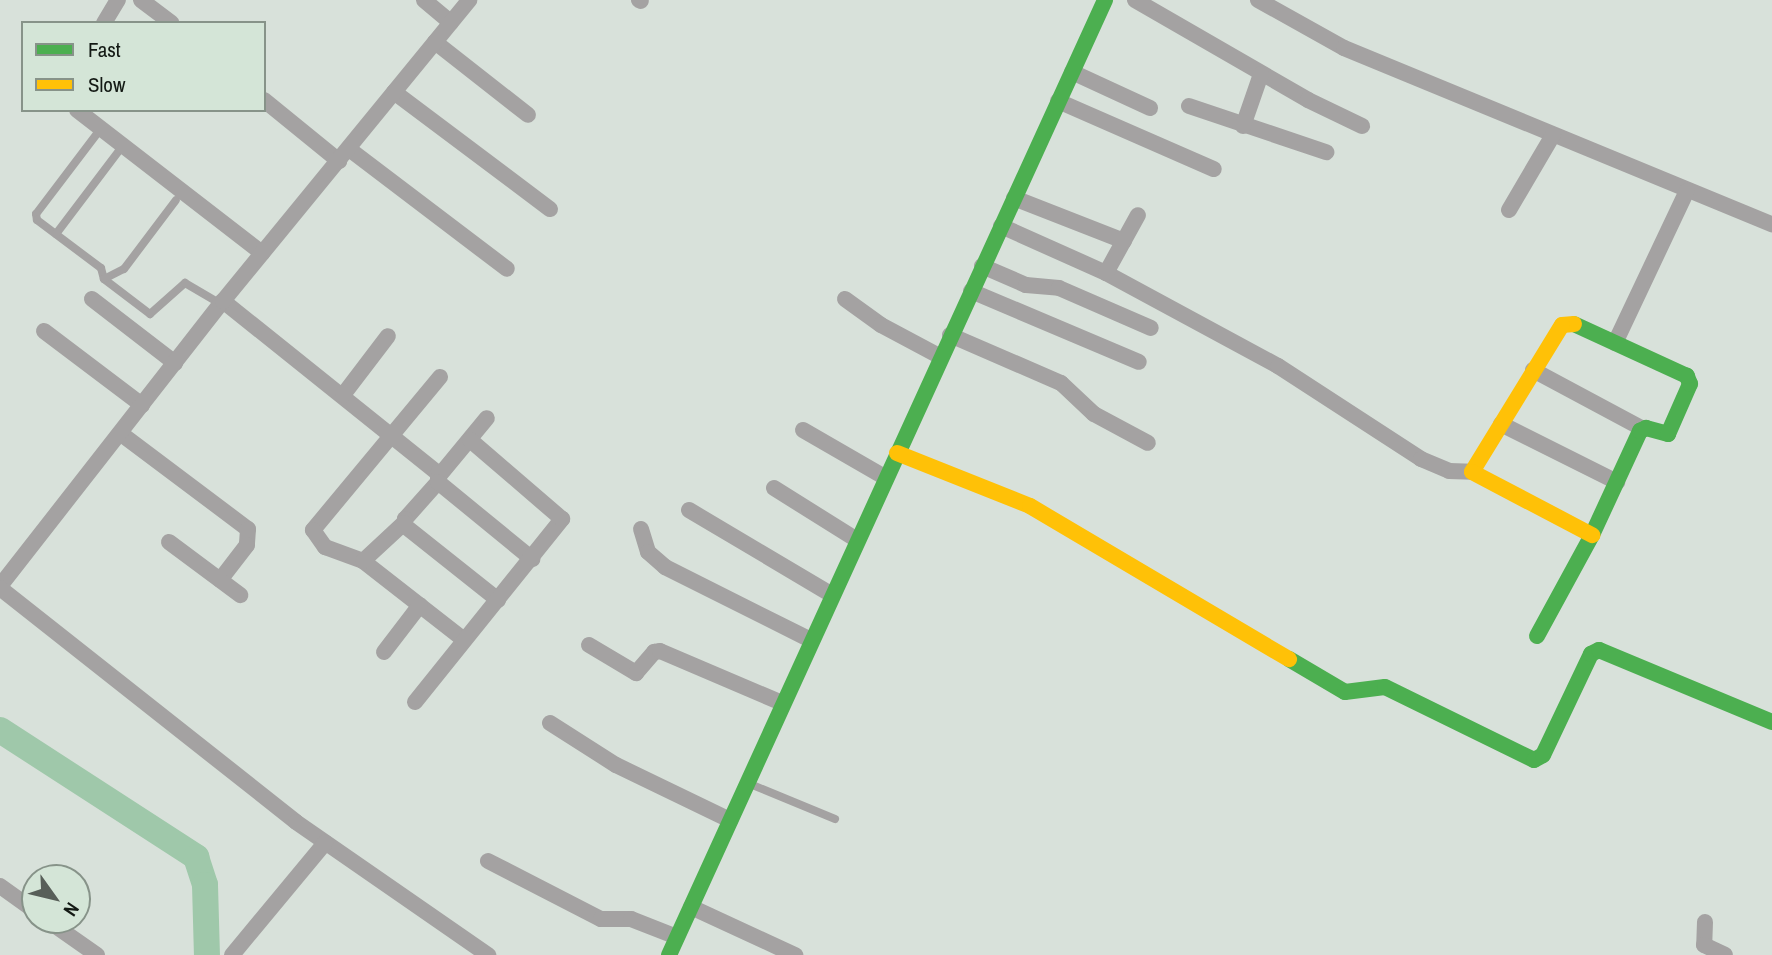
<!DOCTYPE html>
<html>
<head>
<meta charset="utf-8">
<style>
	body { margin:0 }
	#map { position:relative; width:1772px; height:955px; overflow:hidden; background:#d8e1da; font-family:"Archivo Narrow",sans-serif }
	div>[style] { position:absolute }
	.river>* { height:26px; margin:-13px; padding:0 13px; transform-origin:13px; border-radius:13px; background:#9fc8aa }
	.lane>* { height:8px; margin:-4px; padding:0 4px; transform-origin:4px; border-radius:4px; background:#a4a2a2 }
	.street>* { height:16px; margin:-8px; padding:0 8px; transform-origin:8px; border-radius:8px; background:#a4a2a2 }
	.fast>* { height:16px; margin:-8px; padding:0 8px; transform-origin:8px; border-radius:8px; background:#4caf50 }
	.slow>* { height:16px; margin:-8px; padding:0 8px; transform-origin:8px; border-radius:8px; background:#ffc107 }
	span { translate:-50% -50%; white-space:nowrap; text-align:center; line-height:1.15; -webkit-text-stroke:7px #d4e5d7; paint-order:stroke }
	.legend { position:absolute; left:21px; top:21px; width:245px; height:91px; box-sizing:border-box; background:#d4e5d7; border:2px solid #879389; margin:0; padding:9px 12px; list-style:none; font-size:21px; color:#131914 }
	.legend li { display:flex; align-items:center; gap:14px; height:35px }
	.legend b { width:35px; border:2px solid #879389 }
	.north { position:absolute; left:21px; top:864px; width:70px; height:70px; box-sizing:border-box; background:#d4e5d7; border:2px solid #879389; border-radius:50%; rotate:124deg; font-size:19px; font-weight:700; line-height:28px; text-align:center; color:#131914 }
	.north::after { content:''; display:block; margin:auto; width:24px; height:32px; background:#585f59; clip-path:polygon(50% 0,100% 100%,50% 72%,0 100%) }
</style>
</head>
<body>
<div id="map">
	<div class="river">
		<div style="left:0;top:730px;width:234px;rotate:32.9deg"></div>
		<div style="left:196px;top:857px;width:29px;rotate:72deg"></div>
		<div style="left:205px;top:885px;width:70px;rotate:88.4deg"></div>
	</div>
	<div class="lane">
		<div style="left:96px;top:135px;width:99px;rotate:127.2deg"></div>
		<div style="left:36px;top:214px;width:6px;rotate:81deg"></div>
		<div style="left:37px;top:220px;width:80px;rotate:36.9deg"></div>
		<div style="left:101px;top:268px;width:11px;rotate:75deg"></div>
		<div style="left:104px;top:279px;width:58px;rotate:37.3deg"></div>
		<div style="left:150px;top:314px;width:47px;rotate:-41.5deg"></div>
		<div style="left:185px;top:283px;width:42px;rotate:30.3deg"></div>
		<div style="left:56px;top:234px;width:103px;rotate:-52.9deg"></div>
		<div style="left:104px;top:279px;width:22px;rotate:-27deg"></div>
		<div style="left:124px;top:269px;width:86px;rotate:-53deg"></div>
		<div style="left:750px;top:784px;width:92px;rotate:22.4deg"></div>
	</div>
	<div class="street">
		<div style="left:141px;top:0;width:38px;rotate:37deg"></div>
		<div style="left:424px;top:0;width:35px;rotate:40deg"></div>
		<div style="left:639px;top:0;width:2px;rotate:27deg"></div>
		<div style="left:1135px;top:0;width:200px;rotate:30deg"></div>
		<div style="left:1308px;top:100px;width:60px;rotate:25.7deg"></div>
		<div style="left:1258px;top:0;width:98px;rotate:29.2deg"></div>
		<div style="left:1344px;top:48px;width:463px;rotate:22.4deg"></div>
		<div style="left:104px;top:23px;width:27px;rotate:-59deg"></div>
		<div style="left:435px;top:42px;width:118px;rotate:38.1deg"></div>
		<div style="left:1072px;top:72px;width:86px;rotate:24.8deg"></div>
		<div style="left:394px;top:92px;width:195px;rotate:36.9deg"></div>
		<div style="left:264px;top:100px;width:97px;rotate:39.1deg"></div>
		<div style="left:1058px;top:101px;width:170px;rotate:23.6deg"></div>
		<div style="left:1189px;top:106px;width:145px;rotate:18.6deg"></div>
		<div style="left:77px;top:110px;width:234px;rotate:37.7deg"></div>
		<div style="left:1243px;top:126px;width:55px;rotate:-70.9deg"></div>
		<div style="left:349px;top:149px;width:198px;rotate:37.2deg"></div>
		<div style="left:1014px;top:198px;width:118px;rotate:21.4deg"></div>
		<div style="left:1509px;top:210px;width:87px;rotate:-59.6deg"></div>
		<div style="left:1001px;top:226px;width:115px;rotate:24.1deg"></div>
		<div style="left:1106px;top:273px;width:196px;rotate:28.4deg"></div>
		<div style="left:1278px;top:366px;width:171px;rotate:33deg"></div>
		<div style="left:1421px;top:459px;width:30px;rotate:23deg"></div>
		<div style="left:1449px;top:471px;width:23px;rotate:2deg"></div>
		<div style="left:982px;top:266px;width:48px;rotate:23.4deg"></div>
		<div style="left:1026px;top:285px;width:33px;rotate:5deg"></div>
		<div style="left:1059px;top:288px;width:100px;rotate:23.5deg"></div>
		<div style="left:1106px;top:273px;width:66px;rotate:-61.1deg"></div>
		<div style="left:971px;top:291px;width:182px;rotate:22.9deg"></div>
		<div style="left:92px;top:299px;width:105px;rotate:37.6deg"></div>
		<div style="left:845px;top:299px;width:44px;rotate:35.8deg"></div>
		<div style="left:881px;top:325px;width:68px;rotate:28.1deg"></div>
		<div style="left:223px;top:301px;width:275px;rotate:38.7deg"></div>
		<div style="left:438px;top:473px;width:9px;rotate:90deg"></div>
		<div style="left:438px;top:482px;width:50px;rotate:131.7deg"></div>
		<div style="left:405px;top:519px;width:7px;rotate:90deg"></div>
		<div style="left:405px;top:526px;width:119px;rotate:38.5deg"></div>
		<div style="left:44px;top:331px;width:123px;rotate:37.1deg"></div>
		<div style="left:950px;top:335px;width:121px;rotate:23.4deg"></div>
		<div style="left:1061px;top:383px;width:45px;rotate:43.2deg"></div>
		<div style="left:1094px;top:414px;width:61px;rotate:28.2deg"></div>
		<div style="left:1615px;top:343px;width:168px;rotate:-64.7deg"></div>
		<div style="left:1533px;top:370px;width:125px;rotate:28.2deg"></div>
		<div style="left:440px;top:377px;width:199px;rotate:129.7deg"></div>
		<div style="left:313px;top:530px;width:21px;rotate:55deg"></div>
		<div style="left:325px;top:547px;width:40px;rotate:20.2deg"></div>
		<div style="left:363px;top:561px;width:128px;rotate:38deg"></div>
		<div style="left:343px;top:395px;width:74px;rotate:-52.7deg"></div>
		<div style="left:1501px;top:424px;width:130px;rotate:26.6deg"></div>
		<div style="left:803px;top:430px;width:96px;rotate:30deg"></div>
		<div style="left:120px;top:433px;width:160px;rotate:36.9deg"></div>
		<div style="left:248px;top:529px;width:16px;rotate:94deg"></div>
		<div style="left:247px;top:545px;width:44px;rotate:127.6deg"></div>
		<div style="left:439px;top:476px;width:75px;rotate:-50.4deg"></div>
		<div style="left:438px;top:482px;width:122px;rotate:39.3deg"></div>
		<div style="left:774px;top:488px;width:98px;rotate:32.1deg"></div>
		<div style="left:689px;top:510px;width:166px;rotate:30.7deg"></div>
		<div style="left:641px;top:529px;width:24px;rotate:73deg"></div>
		<div style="left:648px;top:552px;width:23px;rotate:41deg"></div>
		<div style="left:665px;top:567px;width:163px;rotate:26.6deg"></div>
		<div style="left:169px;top:542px;width:89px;rotate:36.7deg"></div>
		<div style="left:363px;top:561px;width:56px;rotate:-42.8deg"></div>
		<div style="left:0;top:586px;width:362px;rotate:-52deg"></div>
		<div style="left:223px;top:301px;width:389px;rotate:-50.7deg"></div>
		<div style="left:0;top:588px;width:377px;rotate:38.3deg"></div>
		<div style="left:296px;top:822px;width:234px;rotate:34.7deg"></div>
		<div style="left:589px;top:645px;width:55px;rotate:30.8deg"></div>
		<div style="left:636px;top:673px;width:28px;rotate:-49deg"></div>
		<div style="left:654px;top:652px;width:6px;rotate:-9deg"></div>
		<div style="left:660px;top:651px;width:133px;rotate:23.1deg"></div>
		<div style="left:384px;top:652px;width:59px;rotate:-52.5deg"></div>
		<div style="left:415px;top:702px;width:235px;rotate:-51.2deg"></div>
		<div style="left:562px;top:519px;width:121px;rotate:-139.3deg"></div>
		<div style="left:550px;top:723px;width:78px;rotate:32.5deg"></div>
		<div style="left:616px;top:765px;width:127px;rotate:25.8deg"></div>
		<div style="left:488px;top:861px;width:127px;rotate:27.2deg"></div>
		<div style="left:601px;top:919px;width:30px"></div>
		<div style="left:631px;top:919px;width:49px;rotate:21.4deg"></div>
		<div style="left:0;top:886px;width:43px;rotate:35.5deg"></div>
		<div style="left:691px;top:907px;width:115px;rotate:24.8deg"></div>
		<div style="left:47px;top:920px;width:61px;rotate:35deg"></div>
		<div style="left:1705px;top:922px;width:23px;rotate:92deg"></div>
		<div style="left:1704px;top:945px;width:23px;rotate:25deg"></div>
		<div style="left:232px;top:955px;width:146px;rotate:-50.3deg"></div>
	</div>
	<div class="fast">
		<div style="left:1537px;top:636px;width:115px;rotate:-61.4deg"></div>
		<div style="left:1592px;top:535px;width:115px;rotate:-65.2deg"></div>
		<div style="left:1640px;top:431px;width:7px;rotate:-27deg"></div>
		<div style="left:1646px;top:428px;width:23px;rotate:15deg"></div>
		<div style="left:1668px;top:434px;width:55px;rotate:-66.3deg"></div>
		<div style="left:1690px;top:384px;width:9px;rotate:-111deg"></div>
		<div style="left:1687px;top:376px;width:124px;rotate:-155.3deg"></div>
		<div style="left:1289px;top:659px;width:65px;rotate:30.5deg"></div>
		<div style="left:1345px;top:692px;width:40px;rotate:-7.1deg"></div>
		<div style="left:1385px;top:687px;width:166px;rotate:26.1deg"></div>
		<div style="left:1534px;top:760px;width:10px;rotate:-29deg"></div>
		<div style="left:1543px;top:755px;width:112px;rotate:-64.6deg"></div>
		<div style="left:1591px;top:654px;width:9px;rotate:-27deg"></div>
		<div style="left:1599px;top:650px;width:187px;rotate:22.6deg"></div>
		<div style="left:669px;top:955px;width:1050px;rotate:-65.46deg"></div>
	</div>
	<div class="slow">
		<div style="left:1574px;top:324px;width:12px;rotate:175deg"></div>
		<div style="left:1562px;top:325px;width:172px;rotate:121.5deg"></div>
		<div style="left:1472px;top:472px;width:136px;rotate:27.7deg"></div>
		<div style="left:897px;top:453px;width:143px;rotate:21.7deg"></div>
		<div style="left:1030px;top:506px;width:301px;rotate:30.6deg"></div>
	</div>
	<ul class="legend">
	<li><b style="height:9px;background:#4caf50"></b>Fast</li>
	<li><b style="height:9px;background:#ffc107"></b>Slow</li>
	</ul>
	<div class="north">N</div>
</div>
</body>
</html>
